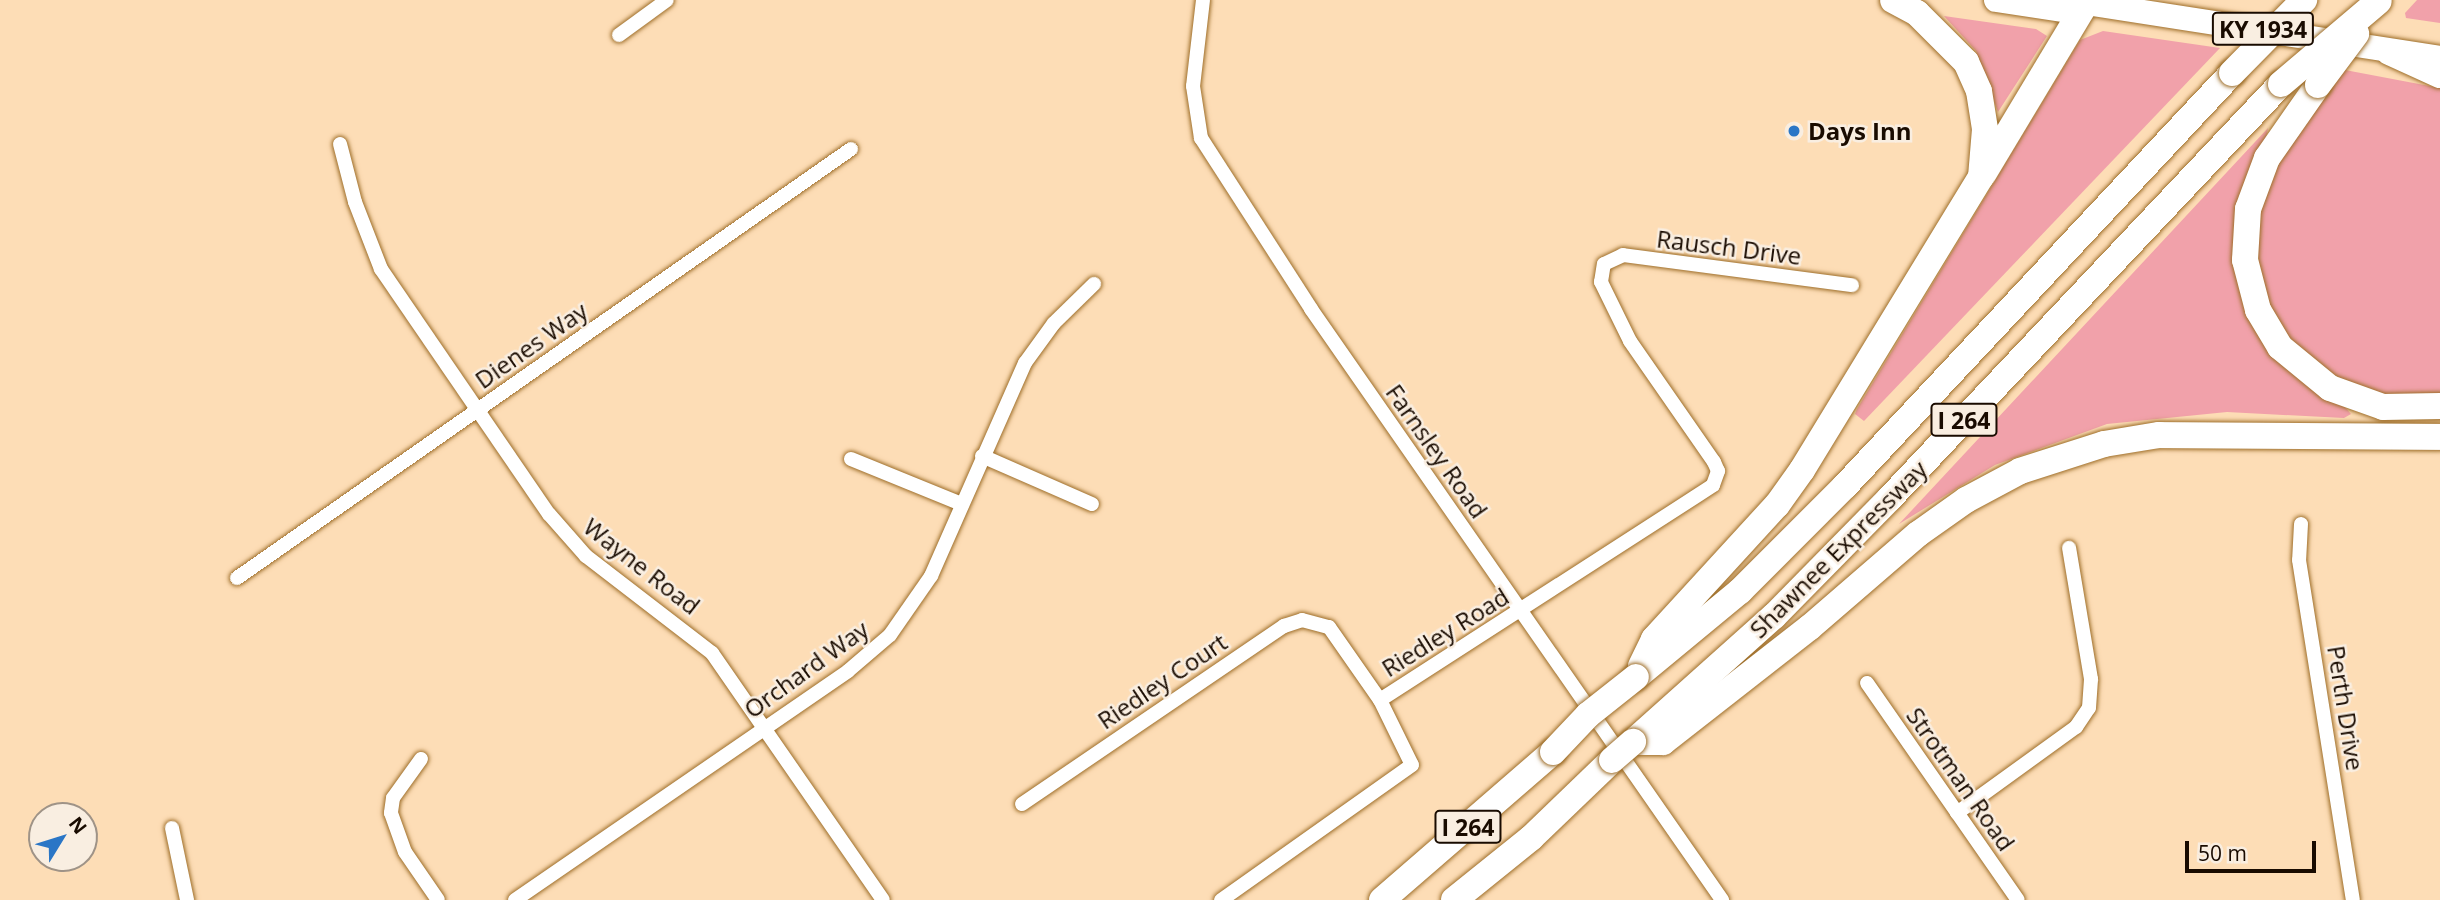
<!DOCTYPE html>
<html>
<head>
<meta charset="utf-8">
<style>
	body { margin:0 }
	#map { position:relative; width:2440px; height:900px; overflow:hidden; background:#fdddb6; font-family:"Open Sans",sans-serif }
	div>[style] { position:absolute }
	.green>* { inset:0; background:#f1a1aa }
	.roads { filter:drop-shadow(0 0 2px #9e6e29) drop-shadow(0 0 2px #9e6e29) }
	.minor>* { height:14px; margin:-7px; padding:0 7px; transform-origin:7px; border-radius:7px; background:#fff }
	.trunk>* { height:24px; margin:-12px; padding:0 12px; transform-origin:12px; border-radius:12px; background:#fff }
	.motorway>* { height:26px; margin:-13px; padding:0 13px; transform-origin:13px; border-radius:13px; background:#fff }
	.bridges { filter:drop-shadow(0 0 2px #9e6e29) drop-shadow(0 0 2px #9e6e29) }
	.motorway-bridge>* { height:26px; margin:-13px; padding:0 13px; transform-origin:13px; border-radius:13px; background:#fff }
	.dots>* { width:19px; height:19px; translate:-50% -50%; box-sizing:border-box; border:4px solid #f9eee1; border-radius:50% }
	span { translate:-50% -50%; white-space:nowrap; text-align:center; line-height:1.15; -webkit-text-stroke:5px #f9eee1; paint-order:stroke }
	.shield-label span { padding:2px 5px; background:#f9eee1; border:2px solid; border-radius:5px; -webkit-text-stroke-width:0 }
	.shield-label { font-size:23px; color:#190b00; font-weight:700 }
	.poi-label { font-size:24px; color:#190b00; font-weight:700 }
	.left { translate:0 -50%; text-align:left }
	.street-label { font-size:24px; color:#190b00 }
	.north { position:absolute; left:28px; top:802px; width:70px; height:70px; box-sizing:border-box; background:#f9eee1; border:2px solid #9f9387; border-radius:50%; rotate:52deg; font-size:19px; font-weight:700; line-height:28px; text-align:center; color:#190b00 }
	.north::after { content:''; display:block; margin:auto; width:24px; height:32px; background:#2a76c6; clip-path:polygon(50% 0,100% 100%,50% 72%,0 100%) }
	.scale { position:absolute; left:2185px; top:841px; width:131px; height:32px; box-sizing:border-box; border:4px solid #190b00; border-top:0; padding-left:9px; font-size:21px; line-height:24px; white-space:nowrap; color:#190b00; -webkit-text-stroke:5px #f9eee1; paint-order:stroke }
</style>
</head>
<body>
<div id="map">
	<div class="green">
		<div style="clip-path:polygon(2417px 0,2440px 0,2440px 23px,2406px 18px,2405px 13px)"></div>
		<div style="clip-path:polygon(1944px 16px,2036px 29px,2047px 36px,1998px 112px,1976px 51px)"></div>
		<div style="clip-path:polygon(2103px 31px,2220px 48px,1864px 421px,1855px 414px,1857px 409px,2080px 40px)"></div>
		<div style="clip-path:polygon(2345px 70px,2440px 88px,2440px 393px,2386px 395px,2362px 390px,2319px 367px,2284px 333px,2265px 300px,2254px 230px,2281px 151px)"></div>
		<div style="clip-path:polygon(2268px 128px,2239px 286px,2351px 414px,2344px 418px,2227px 412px,2107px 424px,1995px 465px,1899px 524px)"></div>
	</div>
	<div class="roads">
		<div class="minor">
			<div style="left:1203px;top:0;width:87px;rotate:96.6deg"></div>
			<div style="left:1193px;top:86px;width:53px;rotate:81.3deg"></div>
			<div style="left:1201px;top:138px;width:203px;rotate:57.2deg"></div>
			<div style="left:1311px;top:309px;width:720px;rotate:55.18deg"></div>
			<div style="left:619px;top:35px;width:59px;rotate:-36.1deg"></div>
			<div style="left:340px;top:144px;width:60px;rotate:75.5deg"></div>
			<div style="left:355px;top:202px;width:72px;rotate:68.8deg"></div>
			<div style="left:381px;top:269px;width:297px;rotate:55.6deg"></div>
			<div style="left:549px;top:514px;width:56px;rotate:48.6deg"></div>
			<div style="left:586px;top:556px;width:159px;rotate:37.6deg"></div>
			<div style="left:712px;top:653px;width:300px;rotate:55.3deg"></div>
			<div style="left:982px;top:456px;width:120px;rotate:23.6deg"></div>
			<div style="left:851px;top:459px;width:120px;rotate:22.1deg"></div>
			<div style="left:2301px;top:524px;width:36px;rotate:93deg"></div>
			<div style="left:2299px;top:560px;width:344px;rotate:81deg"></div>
			<div style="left:237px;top:578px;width:749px;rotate:-34.94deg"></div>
			<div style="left:1867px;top:683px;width:264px;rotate:55.2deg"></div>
			<div style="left:1380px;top:700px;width:396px;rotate:-32.8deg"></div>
			<div style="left:1713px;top:485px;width:15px;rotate:-70deg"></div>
			<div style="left:1718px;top:471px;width:10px;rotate:-114deg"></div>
			<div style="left:1714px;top:462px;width:147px;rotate:-124.8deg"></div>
			<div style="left:1630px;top:341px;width:66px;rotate:-116.2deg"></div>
			<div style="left:1601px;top:282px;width:18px;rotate:-81deg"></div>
			<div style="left:1604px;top:264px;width:21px;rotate:-25deg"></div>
			<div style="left:1623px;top:255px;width:231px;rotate:7.5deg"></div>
			<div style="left:421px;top:759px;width:48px;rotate:125.7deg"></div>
			<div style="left:393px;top:798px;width:15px;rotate:98deg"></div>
			<div style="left:391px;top:813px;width:41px;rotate:70.3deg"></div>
			<div style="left:405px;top:852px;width:58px;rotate:55.5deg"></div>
			<div style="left:1022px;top:804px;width:317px;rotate:-34.2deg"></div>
			<div style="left:1284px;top:626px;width:19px;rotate:-18deg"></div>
			<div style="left:1302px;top:620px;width:28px;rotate:15deg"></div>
			<div style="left:1329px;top:627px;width:89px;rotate:55.1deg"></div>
			<div style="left:1380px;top:700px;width:72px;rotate:63.8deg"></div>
			<div style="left:1412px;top:765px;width:234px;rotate:144.7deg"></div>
			<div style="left:1957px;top:813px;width:147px;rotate:-35.9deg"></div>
			<div style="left:2076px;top:727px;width:23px;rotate:-56deg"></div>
			<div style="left:2089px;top:708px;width:29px;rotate:-86deg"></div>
			<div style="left:2091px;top:679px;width:133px;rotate:-99.5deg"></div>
			<div style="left:172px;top:828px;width:74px;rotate:78.2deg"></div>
			<div style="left:515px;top:900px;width:404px;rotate:-34.5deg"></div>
			<div style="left:848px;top:671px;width:55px;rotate:-40.6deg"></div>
			<div style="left:890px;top:635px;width:72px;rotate:-55.2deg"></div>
			<div style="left:931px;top:576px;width:233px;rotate:-66.2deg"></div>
			<div style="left:1025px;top:363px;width:49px;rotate:-54.1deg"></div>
			<div style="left:1054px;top:323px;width:56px;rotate:-44.3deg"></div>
		</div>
		<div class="trunk">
			<div style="left:1996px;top:0;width:75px;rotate:8.5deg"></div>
			<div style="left:2070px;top:11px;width:18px;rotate:-27deg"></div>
			<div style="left:2086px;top:3px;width:358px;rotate:8.8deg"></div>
		</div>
		<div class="motorway">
			<div style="left:2389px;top:52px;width:56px;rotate:24.3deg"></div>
			<div style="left:2318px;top:85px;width:89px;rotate:124.9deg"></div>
			<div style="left:2267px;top:158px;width:54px;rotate:110.4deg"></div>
			<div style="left:2248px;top:209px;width:51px;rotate:93.4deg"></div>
			<div style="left:2245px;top:260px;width:52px;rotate:75.4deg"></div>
			<div style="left:2258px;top:310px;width:43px;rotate:59.3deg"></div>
			<div style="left:2280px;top:347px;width:65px;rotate:39.4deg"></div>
			<div style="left:2330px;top:388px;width:56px;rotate:19.7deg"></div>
			<div style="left:2383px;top:407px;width:57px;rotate:-1deg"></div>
			<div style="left:1984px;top:173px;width:198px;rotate:-59deg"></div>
			<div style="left:1641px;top:666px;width:30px;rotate:-64deg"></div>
			<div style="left:1654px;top:639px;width:182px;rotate:-47.5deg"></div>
			<div style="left:1777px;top:505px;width:43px;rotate:-54.5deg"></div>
			<div style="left:1802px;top:470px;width:343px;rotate:-58.6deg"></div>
			<div style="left:1981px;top:177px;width:48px;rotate:-85.2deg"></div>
			<div style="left:1985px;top:129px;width:38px;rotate:-99deg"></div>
			<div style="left:1979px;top:91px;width:32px;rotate:-114deg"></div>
			<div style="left:1966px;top:62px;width:69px;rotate:-135deg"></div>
			<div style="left:1917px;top:13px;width:27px;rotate:-152deg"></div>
			<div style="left:1636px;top:677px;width:135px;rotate:-39.6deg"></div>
			<div style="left:1740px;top:591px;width:148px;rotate:-45deg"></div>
			<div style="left:1845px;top:486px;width:566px;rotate:-46.86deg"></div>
			<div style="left:1633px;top:742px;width:189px;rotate:-41.8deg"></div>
			<div style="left:1774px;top:616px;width:165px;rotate:-45.5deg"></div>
			<div style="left:1890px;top:498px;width:569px;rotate:-46.64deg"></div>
			<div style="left:1633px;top:742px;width:30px"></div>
			<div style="left:1663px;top:742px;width:185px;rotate:-38deg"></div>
			<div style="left:1809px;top:628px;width:144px;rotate:-40.8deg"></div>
			<div style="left:1918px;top:534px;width:59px;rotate:-35.3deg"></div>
			<div style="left:1966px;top:500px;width:61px;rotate:-28.2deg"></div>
			<div style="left:2020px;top:471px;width:88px;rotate:-17.8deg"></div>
			<div style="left:2104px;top:444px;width:56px;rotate:-9.3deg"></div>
			<div style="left:2159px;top:435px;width:281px;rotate:0.4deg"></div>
			<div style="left:1382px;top:900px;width:226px;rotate:-40.9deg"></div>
			<div style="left:1454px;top:900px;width:99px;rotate:-38.8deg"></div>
			<div style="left:1531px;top:838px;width:112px;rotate:-43.9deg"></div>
		</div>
	</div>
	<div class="bridges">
		<div class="motorway-bridge">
			<div style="left:2232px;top:73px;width:103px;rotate:-45.4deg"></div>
			<div style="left:2281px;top:84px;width:128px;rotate:-40.3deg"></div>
			<div style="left:2318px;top:85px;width:64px;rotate:-53.3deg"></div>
			<div style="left:1553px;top:752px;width:51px;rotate:-46.6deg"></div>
			<div style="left:1588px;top:715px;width:61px;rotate:-38.4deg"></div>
			<div style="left:1612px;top:760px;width:28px;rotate:-41deg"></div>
		</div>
	</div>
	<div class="dots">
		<div style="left:1794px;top:131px;background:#2a76c6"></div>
	</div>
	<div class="shield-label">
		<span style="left:2263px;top:29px">KY 1934</span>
		<span style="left:1964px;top:420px">I 264</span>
		<span style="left:1468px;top:827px">I 264</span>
	</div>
	<div class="poi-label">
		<span class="left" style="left:1808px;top:131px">Days Inn</span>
	</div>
	<div class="street-label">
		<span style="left:1729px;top:247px;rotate:7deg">Rausch Drive</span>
		<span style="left:531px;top:345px;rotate:-35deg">Dienes Way</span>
		<span style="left:1437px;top:451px;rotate:55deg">Farnsley Road</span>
		<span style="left:1838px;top:549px;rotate:-45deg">Shawnee Expressway</span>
		<span style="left:642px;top:566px;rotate:38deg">Wayne Road</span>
		<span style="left:1445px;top:632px;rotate:-32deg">Riedley Road</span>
		<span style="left:806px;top:669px;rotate:-36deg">Orchard Way</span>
		<span style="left:1162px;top:681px;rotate:-34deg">Riedley Court</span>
		<span style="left:2346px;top:708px;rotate:81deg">Perth Drive</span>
		<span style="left:1961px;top:779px;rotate:55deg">Strotman Road</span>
	</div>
	<div class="north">N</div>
	<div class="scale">50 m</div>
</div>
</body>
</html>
